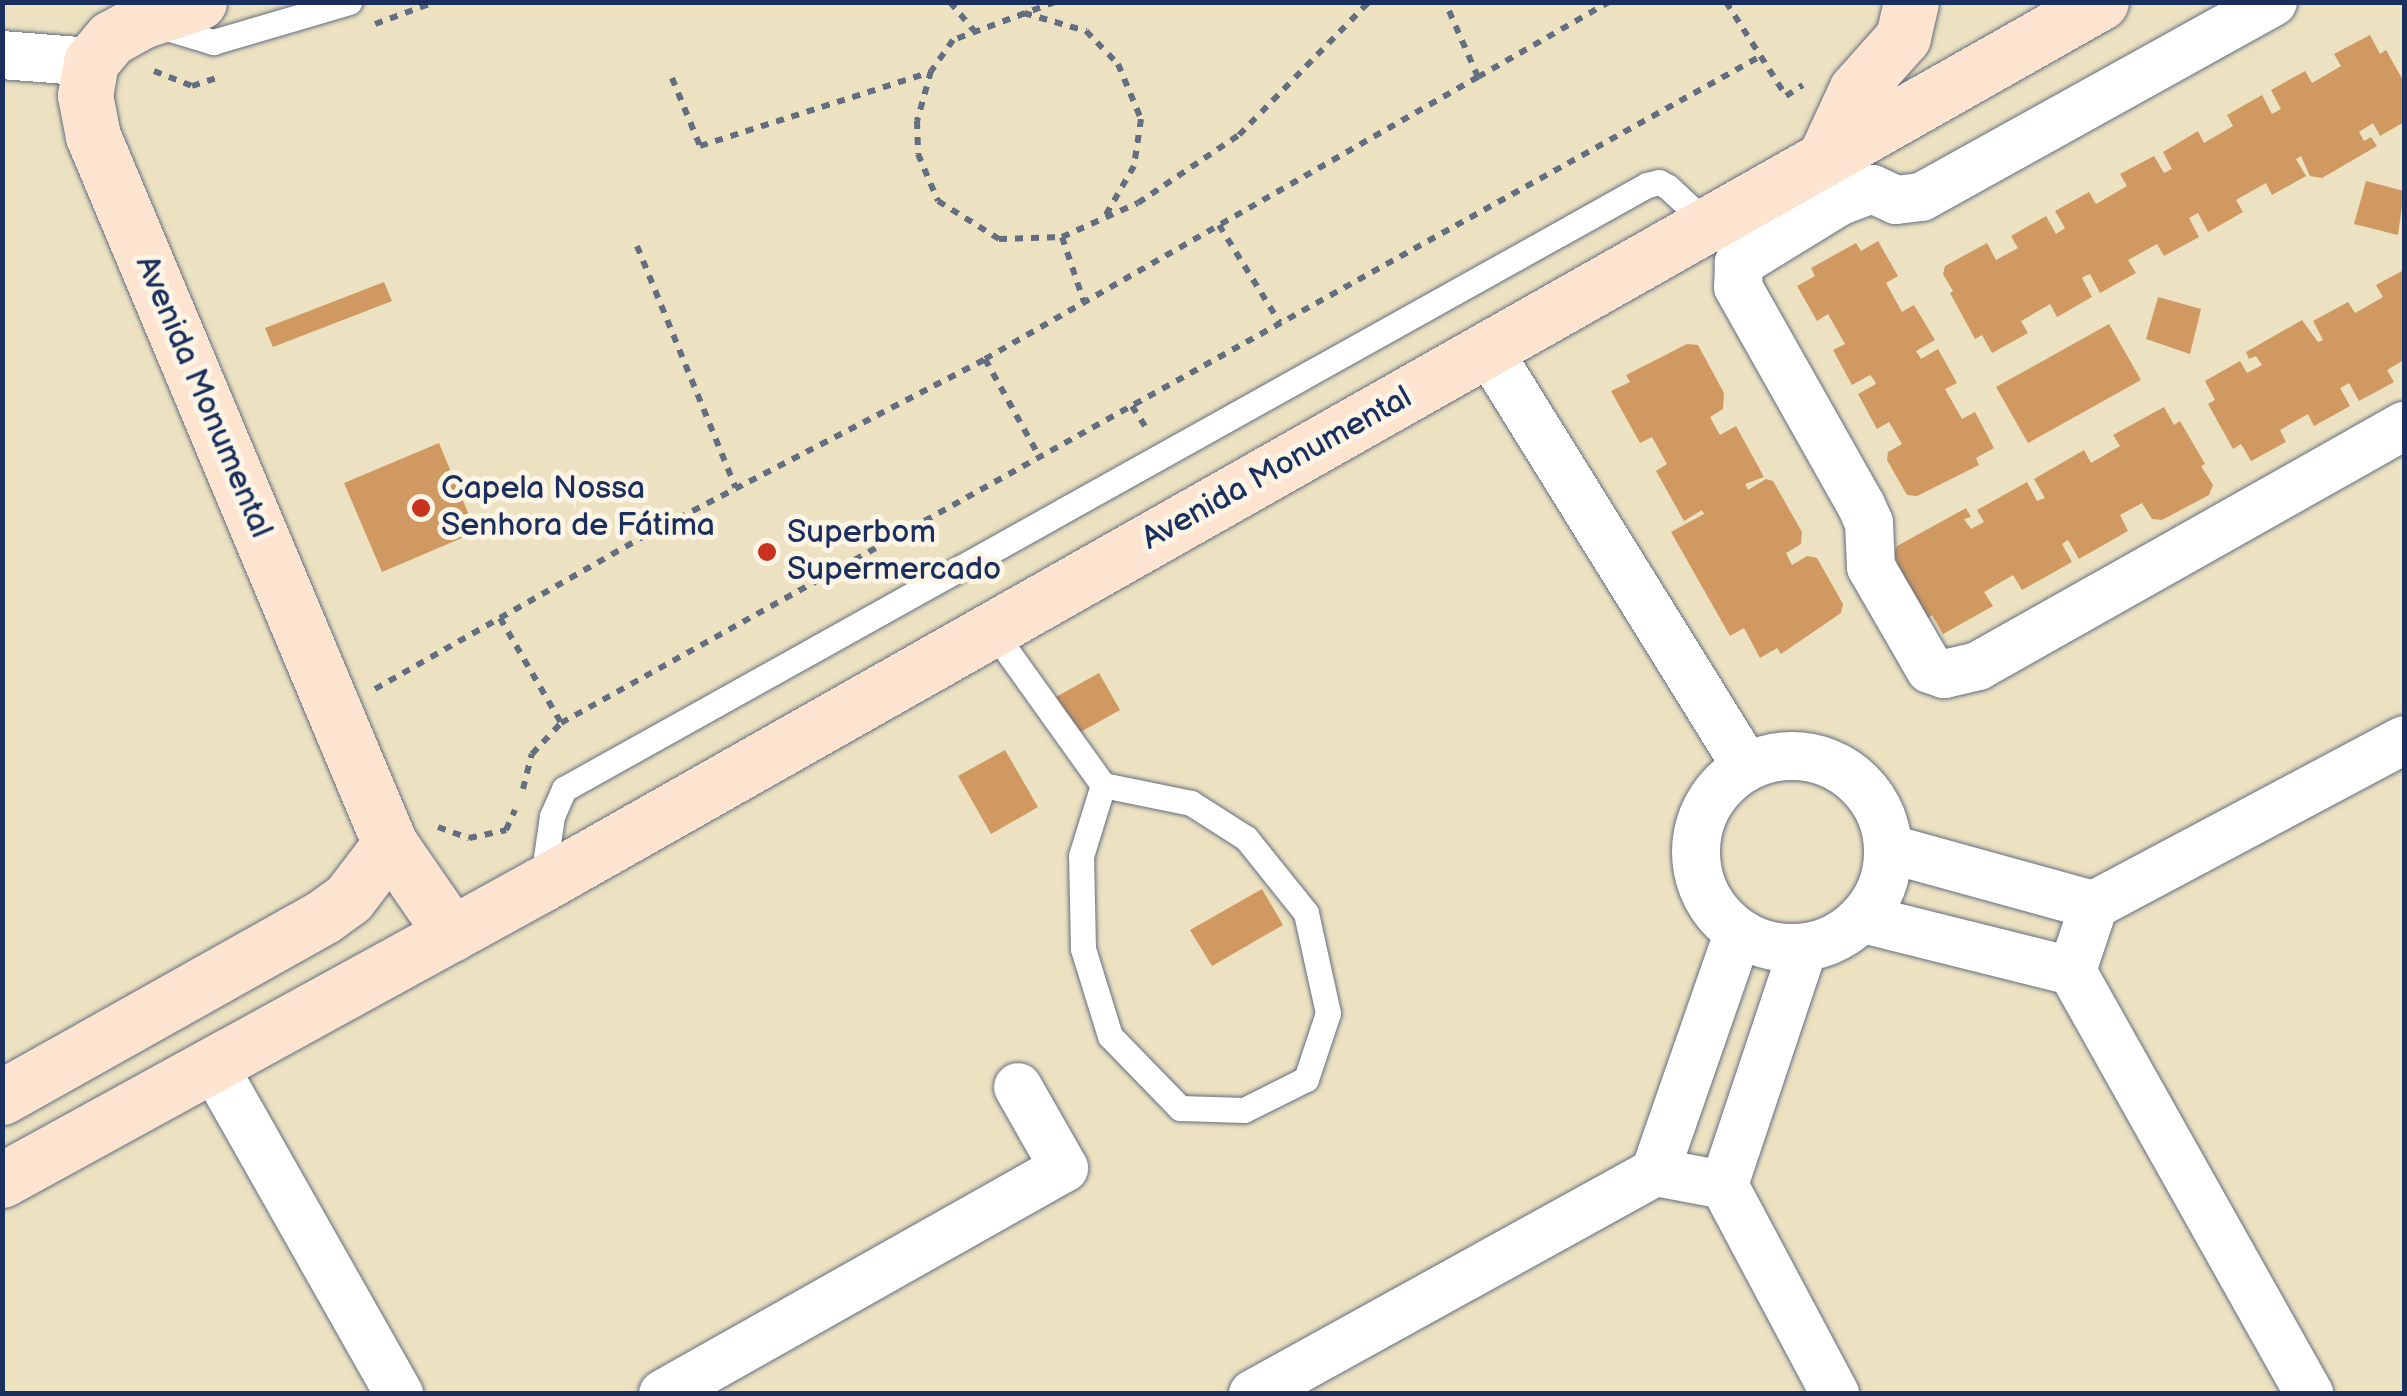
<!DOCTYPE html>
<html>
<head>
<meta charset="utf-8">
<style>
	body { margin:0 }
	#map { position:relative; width:2407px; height:1396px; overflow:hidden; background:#ece2c1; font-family:"Balsamiq Sans",sans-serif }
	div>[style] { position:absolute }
	.building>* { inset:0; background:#d09962 }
	.path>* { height:6px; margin-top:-3px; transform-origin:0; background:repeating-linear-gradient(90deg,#646e81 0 8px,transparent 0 16px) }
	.roads { filter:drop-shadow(0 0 2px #646e81) drop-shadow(0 0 2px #646e81) }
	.lane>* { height:25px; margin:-12.5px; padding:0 12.5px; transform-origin:12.5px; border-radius:12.5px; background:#fff }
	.street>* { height:48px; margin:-24px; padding:0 24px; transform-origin:24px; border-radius:24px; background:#fff }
	.street>.ring { margin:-24px; padding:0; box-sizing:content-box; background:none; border:48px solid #fff; border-radius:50% }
	.secondary>* { height:55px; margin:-27.5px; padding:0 27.5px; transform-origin:27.5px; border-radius:27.5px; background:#fde4d0 }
	.dots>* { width:28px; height:28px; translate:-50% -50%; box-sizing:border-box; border:5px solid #fcf5e5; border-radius:50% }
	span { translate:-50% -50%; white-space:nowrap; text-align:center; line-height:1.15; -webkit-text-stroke:10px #fcf5e5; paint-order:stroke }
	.street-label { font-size:32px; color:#1b2f5e }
	.poi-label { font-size:32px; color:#1b2f5e }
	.left { translate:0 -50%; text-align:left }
	.frame { position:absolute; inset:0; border:5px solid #1b2f5e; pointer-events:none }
</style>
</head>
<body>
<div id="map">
	<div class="building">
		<div style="clip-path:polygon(2370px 35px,2380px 54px,2386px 50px,2404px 82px,2404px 122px,2380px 136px,2373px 123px,2359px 132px,2364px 141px,2371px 137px,2377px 146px,2322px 178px,2310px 176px,2301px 156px,2296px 159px,2306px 176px,2272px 195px,2266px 183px,2236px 200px,2243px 212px,2208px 232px,2198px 213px,2189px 218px,2199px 237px,2164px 256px,2157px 244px,2128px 260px,2136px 273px,2100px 293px,2090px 274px,2085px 276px,2082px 278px,2092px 297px,2057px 317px,2050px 304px,2021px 321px,2028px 333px,1992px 353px,1982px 335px,1975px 339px,1950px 293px,1953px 291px,1943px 274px,1945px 266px,1987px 243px,1996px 260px,2018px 248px,2011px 236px,2046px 216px,2056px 234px,2065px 228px,2055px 211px,2089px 192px,2096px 204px,2127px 186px,2120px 174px,2154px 156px,2164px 173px,2172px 169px,2163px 152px,2198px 131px,2204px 143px,2233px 126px,2227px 115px,2262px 95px,2272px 114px,2281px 109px,2271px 90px,2305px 71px,2312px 83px,2341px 66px,2334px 54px)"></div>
		<div style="clip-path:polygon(2366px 181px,2404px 191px,2398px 235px,2354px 224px)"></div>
		<div style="clip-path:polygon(1878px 241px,1898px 276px,1886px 283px,1902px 312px,1914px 305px,1935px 340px,1916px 351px,1921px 359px,1938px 349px,1957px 383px,1945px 389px,1962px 419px,1975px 412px,1994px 448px,1976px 458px,1979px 465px,1917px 496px,1907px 495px,1887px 460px,1888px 452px,1902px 444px,1889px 422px,1877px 429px,1858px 394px,1876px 384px,1874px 380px,1870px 375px,1852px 385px,1833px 350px,1845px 344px,1828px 314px,1817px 321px,1797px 286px,1815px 276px,1811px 268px,1856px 243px,1861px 251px)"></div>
		<div style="clip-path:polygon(2404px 270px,2404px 360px,2387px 370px,2394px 382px,2359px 401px,2349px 383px,2340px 388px,2350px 406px,2314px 426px,2308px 414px,2280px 430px,2286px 442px,2251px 461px,2241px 444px,2233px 449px,2208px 404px,2215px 400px,2205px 381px,2240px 361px,2247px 373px,2262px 365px,2256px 356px,2249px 359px,2246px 352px,2302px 320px,2318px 342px,2323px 340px,2313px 321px,2348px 302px,2355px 313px,2383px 297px,2376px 285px)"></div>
		<div style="clip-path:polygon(384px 282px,392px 301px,273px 347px,265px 328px)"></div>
		<div style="clip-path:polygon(2158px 297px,2201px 309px,2190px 354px,2146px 339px)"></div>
		<div style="clip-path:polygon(2109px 324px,2141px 380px,2028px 443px,1996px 387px)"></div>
		<div style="clip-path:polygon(1687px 344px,1698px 345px,1724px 393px,1723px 409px,1710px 417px,1720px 435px,1736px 426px,1764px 477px,1745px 484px,1748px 490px,1766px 479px,1773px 481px,1802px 532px,1801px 544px,1786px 553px,1792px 565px,1807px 556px,1817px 558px,1843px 604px,1841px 613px,1781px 654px,1777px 648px,1760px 658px,1744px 628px,1730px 636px,1671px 532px,1704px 514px,1702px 510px,1684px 521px,1656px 471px,1667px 464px,1652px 437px,1640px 443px,1611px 391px,1630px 382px,1626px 375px)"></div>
		<div style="clip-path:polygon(2164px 407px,2174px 425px,2180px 421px,2205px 464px,2201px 466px,2213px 485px,2209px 495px,2162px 520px,2152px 519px,2142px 503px,2120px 515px,2128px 531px,2079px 559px,2068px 540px,2062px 544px,2072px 562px,2022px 590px,2013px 575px,1984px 592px,1993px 606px,1943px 634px,1932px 615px,1926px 620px,1903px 578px,1894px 555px,1897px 546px,1966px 508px,1971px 517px,1964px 519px,1971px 529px,1984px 522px,1977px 510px,2027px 482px,2037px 501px,2045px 498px,2034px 479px,2084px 450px,2091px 463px,2120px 446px,2113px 435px)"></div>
		<div style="clip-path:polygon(439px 443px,476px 532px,382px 572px,344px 483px)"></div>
		<div style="clip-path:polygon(1099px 673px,1120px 710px,1077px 734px,1056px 697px)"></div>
		<div style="clip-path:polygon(1005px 750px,1038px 807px,991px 834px,958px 776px)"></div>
		<div style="clip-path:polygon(1262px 889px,1283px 925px,1212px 966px,1190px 930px)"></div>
	</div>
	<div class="path">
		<div style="left:950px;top:2px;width:38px;rotate:50deg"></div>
		<div style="left:1055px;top:2px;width:109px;rotate:159.6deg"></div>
		<div style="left:953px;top:40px;width:38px;rotate:125deg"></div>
		<div style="left:931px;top:71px;width:52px;rotate:105.6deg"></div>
		<div style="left:917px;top:121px;width:33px;rotate:88deg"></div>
		<div style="left:918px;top:154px;width:51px;rotate:66.9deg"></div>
		<div style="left:938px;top:201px;width:72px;rotate:31.9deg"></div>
		<div style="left:999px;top:239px;width:63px;rotate:-1.8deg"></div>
		<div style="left:1062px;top:237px;width:83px;rotate:-24.1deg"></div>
		<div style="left:1138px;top:203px;width:122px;rotate:-34deg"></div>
		<div style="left:1239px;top:135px;width:186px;rotate:-45.7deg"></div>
		<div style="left:1726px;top:2px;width:112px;rotate:57.4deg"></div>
		<div style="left:1786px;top:96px;width:20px;rotate:-33deg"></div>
		<div style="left:1024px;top:13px;width:65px;rotate:16.2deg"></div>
		<div style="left:1086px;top:31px;width:46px;rotate:45.9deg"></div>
		<div style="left:1118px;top:64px;width:60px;rotate:67.3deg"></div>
		<div style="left:1141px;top:119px;width:48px;rotate:98.5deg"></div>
		<div style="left:1134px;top:166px;width:60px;rotate:120deg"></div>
		<div style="left:375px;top:24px;width:64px;rotate:-20.1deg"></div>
		<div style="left:154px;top:71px;width:41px;rotate:21.5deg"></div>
		<div style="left:192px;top:86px;width:26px;rotate:-18deg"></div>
		<div style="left:1478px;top:77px;width:151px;rotate:-29.8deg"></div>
		<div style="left:672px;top:78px;width:74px;rotate:67.6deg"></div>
		<div style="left:700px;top:146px;width:242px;rotate:-17.8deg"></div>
		<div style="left:1219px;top:225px;width:115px;rotate:58.1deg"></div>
		<div style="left:1062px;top:237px;width:69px;rotate:71.3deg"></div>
		<div style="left:637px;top:246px;width:261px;rotate:67.8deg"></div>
		<div style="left:985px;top:359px;width:113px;rotate:60.9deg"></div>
		<div style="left:1132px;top:406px;width:24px;rotate:57deg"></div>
		<div style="left:500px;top:618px;width:121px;rotate:59.8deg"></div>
		<div style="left:375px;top:689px;width:316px;rotate:-29.6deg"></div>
		<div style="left:650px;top:533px;width:377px;rotate:-27.4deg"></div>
		<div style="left:985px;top:359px;width:568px;rotate:-29.77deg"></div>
		<div style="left:1478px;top:77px;width:82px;rotate:-113.7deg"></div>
		<div style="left:523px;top:789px;width:36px;rotate:-76deg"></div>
		<div style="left:532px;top:754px;width:42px;rotate:-46.9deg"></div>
		<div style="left:561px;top:723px;width:1371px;rotate:-29.07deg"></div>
		<div style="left:438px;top:827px;width:33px;rotate:20deg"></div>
		<div style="left:469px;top:838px;width:38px;rotate:-12deg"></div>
		<div style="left:506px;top:830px;width:22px;rotate:-66deg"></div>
	</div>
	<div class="roads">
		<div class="lane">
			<div style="left:157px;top:25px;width:59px;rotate:16.9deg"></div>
			<div style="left:213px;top:42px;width:142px;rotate:-16.4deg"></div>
			<div style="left:992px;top:630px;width:191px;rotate:54.4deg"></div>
			<div style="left:1103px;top:785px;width:90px;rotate:11.6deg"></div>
			<div style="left:1191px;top:803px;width:65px;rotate:32.5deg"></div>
			<div style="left:1246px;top:838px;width:96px;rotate:51.3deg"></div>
			<div style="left:1306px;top:913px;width:102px;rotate:77.6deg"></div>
			<div style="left:1328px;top:1013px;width:70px;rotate:108.4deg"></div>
			<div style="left:1306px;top:1079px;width:69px;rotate:153.4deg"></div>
			<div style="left:1244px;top:1110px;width:64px;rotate:-178.2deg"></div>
			<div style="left:1180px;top:1108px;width:100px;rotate:-134.2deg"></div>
			<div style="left:1110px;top:1036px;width:91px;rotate:-107.2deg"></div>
			<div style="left:1083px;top:949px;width:93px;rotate:-91.2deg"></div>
			<div style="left:1081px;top:856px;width:74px;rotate:-72.8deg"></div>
			<div style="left:542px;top:884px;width:69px;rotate:-81.6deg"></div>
			<div style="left:552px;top:816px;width:30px;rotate:-66deg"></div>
			<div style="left:564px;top:789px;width:1240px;rotate:-29.15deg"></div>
			<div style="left:1647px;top:185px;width:12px;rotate:-14deg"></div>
			<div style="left:1659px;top:182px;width:10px;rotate:29deg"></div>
			<div style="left:1668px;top:187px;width:57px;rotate:42.9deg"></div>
		</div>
		<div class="street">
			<div style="left:2273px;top:2px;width:402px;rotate:151deg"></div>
			<div style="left:1921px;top:197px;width:25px;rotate:173deg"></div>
			<div style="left:1896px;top:200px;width:26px;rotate:-155deg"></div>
			<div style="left:1872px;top:189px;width:34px;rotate:159deg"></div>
			<div style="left:1840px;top:201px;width:119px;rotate:148.5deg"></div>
			<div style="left:1739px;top:263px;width:24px;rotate:92deg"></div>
			<div style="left:1738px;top:287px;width:250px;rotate:60.6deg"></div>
			<div style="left:1861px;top:505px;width:20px;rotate:66deg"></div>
			<div style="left:1869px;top:523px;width:44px;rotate:87.4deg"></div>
			<div style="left:1871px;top:567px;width:118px;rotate:60deg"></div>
			<div style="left:1930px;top:669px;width:15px;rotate:20deg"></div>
			<div style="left:1944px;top:674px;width:35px;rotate:-13deg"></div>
			<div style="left:1978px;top:666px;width:489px;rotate:-29.4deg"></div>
			<div style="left:2px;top:55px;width:89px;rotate:4.5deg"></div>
			<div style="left:1488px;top:350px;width:488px;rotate:58.2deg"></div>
			<div class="ring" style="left:1696px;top:756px;width:144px;height:144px"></div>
			<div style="left:1890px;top:849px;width:212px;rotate:15.4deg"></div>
			<div style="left:1863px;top:919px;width:215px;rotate:14deg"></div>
			<div style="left:2072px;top:971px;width:485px;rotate:60.7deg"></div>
			<div style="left:2072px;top:971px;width:70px;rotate:-71.6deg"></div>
			<div style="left:2094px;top:905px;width:351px;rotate:-28deg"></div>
			<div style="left:213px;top:1065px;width:378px;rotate:60.5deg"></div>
			<div style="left:1655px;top:1172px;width:253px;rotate:-70.8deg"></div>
			<div style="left:1724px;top:1185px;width:249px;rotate:-71.5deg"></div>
			<div style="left:663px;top:1394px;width:460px;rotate:-29.4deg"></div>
			<div style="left:1064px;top:1168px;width:93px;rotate:-119.6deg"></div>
			<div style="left:1253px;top:1394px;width:459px;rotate:-28.9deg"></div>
			<div style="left:1655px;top:1172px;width:70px;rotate:10.7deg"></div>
			<div style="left:1724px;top:1185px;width:237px;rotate:62deg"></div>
		</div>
		<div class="secondary">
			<div style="left:199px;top:2px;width:60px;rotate:161.6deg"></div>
			<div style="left:142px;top:21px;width:35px;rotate:151deg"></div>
			<div style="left:111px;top:38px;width:31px;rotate:130deg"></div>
			<div style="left:91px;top:62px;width:34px;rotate:100deg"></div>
			<div style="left:85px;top:95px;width:42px;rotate:79deg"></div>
			<div style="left:93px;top:136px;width:768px;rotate:67.24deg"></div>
			<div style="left:390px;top:844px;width:109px;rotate:55.4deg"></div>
			<div style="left:1824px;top:159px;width:76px;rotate:-65.1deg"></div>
			<div style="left:1856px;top:90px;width:71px;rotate:-48.4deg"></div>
			<div style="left:1903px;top:37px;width:36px;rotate:-77deg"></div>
			<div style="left:2px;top:1097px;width:368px;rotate:-29.3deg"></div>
			<div style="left:323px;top:917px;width:32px;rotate:-36deg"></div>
			<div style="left:349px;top:898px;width:68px;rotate:-52.8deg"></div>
			<div style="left:2px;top:1180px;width:616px;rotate:-28.73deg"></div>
			<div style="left:542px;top:884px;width:1791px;rotate:-29.5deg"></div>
		</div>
	</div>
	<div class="dots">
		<div style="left:421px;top:508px;background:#c8321e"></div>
		<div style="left:767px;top:552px;background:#c8321e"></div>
	</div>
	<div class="street-label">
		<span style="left:203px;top:397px;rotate:67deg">Avenida Monumental</span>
		<span style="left:1277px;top:469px;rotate:-29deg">Avenida Monumental</span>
	</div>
	<div class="poi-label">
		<span class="left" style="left:441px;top:508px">Capela Nossa<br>Senhora de Fátima</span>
		<span class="left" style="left:787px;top:552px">Superbom<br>Supermercado</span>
	</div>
	<div class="frame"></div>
</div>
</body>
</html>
